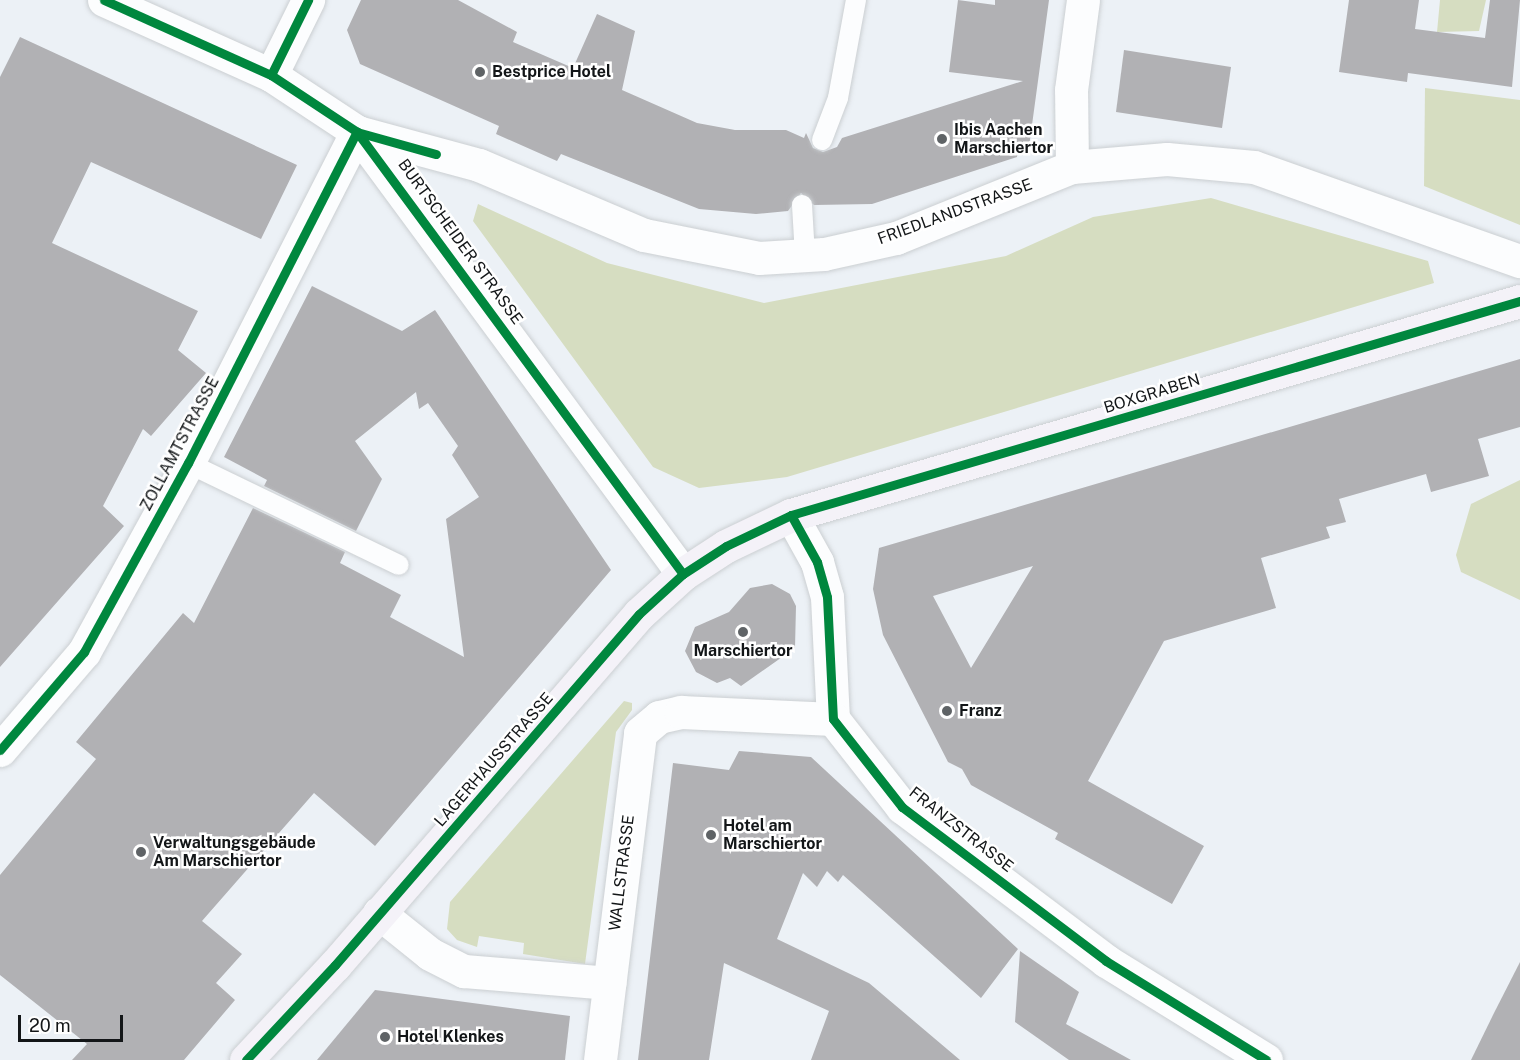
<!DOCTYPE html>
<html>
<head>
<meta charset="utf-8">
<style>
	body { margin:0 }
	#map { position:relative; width:1520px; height:1060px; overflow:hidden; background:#ecf1f6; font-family:"Public Sans",sans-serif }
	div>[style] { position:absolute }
	.green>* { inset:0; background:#d6ddc1 }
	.building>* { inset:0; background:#b1b1b4 }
	.roads { filter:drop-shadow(0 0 2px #cbcfd2) drop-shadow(0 0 2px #cbcfd2) }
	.service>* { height:20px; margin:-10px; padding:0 10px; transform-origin:10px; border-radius:10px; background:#fcfdfe }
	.minor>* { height:33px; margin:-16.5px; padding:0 16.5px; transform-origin:16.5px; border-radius:16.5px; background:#fcfdfe }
	.secondary>* { height:33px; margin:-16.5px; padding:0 16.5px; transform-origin:16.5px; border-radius:16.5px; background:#fcfdfe }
	.primary>* { height:33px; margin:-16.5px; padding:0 16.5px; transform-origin:16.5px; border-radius:16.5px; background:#f4f2f8 }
	.cycleway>* { height:9px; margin:-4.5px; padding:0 4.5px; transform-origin:4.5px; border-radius:4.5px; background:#00873e }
	.dots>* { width:16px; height:16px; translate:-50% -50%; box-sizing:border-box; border:3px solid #fff; border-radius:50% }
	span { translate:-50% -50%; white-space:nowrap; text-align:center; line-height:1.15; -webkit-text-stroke:5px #fff; paint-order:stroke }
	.poi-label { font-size:16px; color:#131618; font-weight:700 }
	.left { translate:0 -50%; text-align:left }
	.street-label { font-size:16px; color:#131618 }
	.scale { position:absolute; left:18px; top:1015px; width:105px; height:27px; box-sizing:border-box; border:3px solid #131618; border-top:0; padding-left:8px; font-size:18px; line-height:21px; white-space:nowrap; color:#131618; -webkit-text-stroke:4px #fff; paint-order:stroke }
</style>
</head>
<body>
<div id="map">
	<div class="green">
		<div style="clip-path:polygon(1440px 0,1486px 0,1479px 31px,1437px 32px)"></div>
		<div style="clip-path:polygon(1425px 88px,1520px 100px,1520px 225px,1424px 186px)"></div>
		<div style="clip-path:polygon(1211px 198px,1428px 261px,1434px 283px,787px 477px,699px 488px,653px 467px,473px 221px,478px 204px,607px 263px,764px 303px,1006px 256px,1093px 217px)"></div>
		<div style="clip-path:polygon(1520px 480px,1520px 600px,1461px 572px,1456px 555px,1471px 504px)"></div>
		<div style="clip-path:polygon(624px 701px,632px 703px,632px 710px,616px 732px,585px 964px,523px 954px,524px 943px,479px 936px,477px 947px,457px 940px,447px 929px,450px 902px)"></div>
	</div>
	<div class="building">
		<div style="clip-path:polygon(361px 0,458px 0,517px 32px,513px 42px,573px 68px,597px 14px,635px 31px,622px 90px,697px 123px,735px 130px,786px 130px,804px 138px,806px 133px,813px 148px,823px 152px,837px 147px,842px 138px,1023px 81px,949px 72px,958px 0,995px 5px,995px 0,1049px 0,1029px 147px,1018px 147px,1017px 157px,872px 204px,814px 205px,801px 193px,788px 211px,756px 214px,699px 209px,561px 154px,557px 161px,496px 134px,499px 126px,360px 64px,347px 30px)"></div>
		<div style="clip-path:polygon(1349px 0,1419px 0,1415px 29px,1485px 38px,1490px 0,1520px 0,1512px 87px,1408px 73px,1407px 82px,1339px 72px)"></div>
		<div style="clip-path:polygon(20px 37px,297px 165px,261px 239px,91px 162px,52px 243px,198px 311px,178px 350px,206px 373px,151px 436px,143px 429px,103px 506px,124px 526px,0 667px,0 77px)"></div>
		<div style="clip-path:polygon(1124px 50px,1231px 67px,1222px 128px,1116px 112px)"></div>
		<div style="clip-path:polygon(312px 286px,402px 331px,435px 310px,611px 570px,375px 846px,314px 793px,202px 921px,242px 954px,216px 983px,235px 1000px,184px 1060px,72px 1060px,87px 1044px,0 975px,0 875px,96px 759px,76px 742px,183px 613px,194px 623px,253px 508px,345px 552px,340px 563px,401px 595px,390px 617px,464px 657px,446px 519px,479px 497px,452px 455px,458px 446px,428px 403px,419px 409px,416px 392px,355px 441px,382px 479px,356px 531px,264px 486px,267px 480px,224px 457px)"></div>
		<div style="clip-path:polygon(evenodd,1520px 359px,1520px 427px,1478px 439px,1489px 476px,1431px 492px,1426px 474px,1339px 499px,1346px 522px,1326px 527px,1330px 538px,1261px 558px,1276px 608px,1164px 641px,1088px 781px,1204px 846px,1172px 904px,1055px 839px,1058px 833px,971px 785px,962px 769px,948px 762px,883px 635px,873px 589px,879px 548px,1520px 359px,1033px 566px,971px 668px,933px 596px,1033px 566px)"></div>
		<div style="clip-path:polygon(772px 584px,790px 594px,796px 606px,795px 648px,741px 686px,730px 678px,717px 683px,696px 672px,685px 651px,695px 627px,729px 612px,750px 588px)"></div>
		<div style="clip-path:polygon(739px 751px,811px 757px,1018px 949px,981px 998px,843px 875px,838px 882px,827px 871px,817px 887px,803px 873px,777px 939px,869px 983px,960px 1060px,811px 1060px,829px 1011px,724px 963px,709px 1060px,638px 1060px,673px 763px,729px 770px)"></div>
		<div style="clip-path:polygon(1020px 951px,1079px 992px,1066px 1024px,1131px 1060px,1069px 1060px,1015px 1022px)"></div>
		<div style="clip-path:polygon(1520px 962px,1520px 1060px,1471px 1060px,1494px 1013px)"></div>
		<div style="clip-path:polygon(375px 990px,570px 1016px,565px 1060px,317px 1060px)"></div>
	</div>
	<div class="roads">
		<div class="service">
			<div style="left:822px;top:140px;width:45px;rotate:-69.1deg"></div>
			<div style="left:838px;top:98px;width:100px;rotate:-79.6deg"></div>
			<div style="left:802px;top:205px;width:50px;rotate:86.6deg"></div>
			<div style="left:188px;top:463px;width:234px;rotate:25.8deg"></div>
		</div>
		<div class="minor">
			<div style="left:271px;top:75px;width:84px;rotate:-63.7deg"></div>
			<div style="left:1072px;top:167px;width:77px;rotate:-90.7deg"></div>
			<div style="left:1071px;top:90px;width:91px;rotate:-82.4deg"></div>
			<div style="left:791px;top:515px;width:54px;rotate:61deg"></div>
			<div style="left:817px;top:562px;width:36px;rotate:74deg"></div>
			<div style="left:827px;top:597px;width:122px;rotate:87.2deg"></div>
			<div style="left:833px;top:719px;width:112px;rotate:51.9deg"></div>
			<div style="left:902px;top:807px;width:256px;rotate:37deg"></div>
			<div style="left:1106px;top:961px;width:188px;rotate:31.7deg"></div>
			<div style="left:0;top:750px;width:129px;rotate:-49.4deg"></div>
			<div style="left:84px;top:652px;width:216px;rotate:-61.2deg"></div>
			<div style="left:188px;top:463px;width:372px;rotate:-63deg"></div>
			<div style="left:379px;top:913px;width:65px;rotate:38.8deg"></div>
			<div style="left:430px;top:954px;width:38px;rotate:27deg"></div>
			<div style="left:464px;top:971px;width:146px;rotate:4.7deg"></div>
			<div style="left:600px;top:1060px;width:329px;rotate:-83deg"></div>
			<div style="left:640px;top:733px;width:25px;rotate:-40deg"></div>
			<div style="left:659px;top:717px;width:23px;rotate:-13deg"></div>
			<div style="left:681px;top:712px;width:152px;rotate:2.6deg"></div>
		</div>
		<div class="secondary">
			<div style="left:104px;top:0;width:183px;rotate:24.2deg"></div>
			<div style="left:271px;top:75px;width:103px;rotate:33.5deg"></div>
			<div style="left:357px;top:132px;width:549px;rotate:53.59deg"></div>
			<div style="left:357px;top:132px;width:126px;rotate:15.1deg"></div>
			<div style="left:479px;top:165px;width:179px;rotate:23deg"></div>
			<div style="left:644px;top:235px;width:117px;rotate:11.3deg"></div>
			<div style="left:759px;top:258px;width:65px;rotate:-3.5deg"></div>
			<div style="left:824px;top:254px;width:74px;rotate:-12.5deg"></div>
			<div style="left:896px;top:238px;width:190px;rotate:-22deg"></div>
			<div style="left:1072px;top:167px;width:95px;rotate:-4.8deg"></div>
			<div style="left:1167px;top:159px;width:87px;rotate:5.3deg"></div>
			<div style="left:1254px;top:167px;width:282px;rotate:19.5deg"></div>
		</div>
		<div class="primary">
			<div style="left:246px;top:1060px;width:130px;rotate:-46.9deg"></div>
			<div style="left:335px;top:965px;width:464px;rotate:-49.1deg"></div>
			<div style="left:639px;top:614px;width:59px;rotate:-42.3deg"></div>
			<div style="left:683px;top:574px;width:51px;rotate:-33.1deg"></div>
			<div style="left:726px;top:546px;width:72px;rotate:-25.5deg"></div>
			<div style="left:791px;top:515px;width:760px;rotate:-16.36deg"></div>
		</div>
	</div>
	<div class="cycleway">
		<div style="left:104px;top:0;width:183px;rotate:24.2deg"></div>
		<div style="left:271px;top:75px;width:103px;rotate:33.5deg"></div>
		<div style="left:357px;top:132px;width:549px;rotate:53.59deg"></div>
		<div style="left:271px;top:75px;width:84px;rotate:-63.7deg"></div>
		<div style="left:357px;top:132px;width:82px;rotate:15.6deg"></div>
		<div style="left:791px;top:515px;width:54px;rotate:61deg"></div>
		<div style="left:817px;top:562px;width:36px;rotate:74deg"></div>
		<div style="left:827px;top:597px;width:122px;rotate:87.2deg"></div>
		<div style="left:833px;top:719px;width:112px;rotate:51.9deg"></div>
		<div style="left:902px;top:807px;width:256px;rotate:37deg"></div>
		<div style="left:1106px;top:961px;width:188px;rotate:31.7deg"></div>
		<div style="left:0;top:750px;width:129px;rotate:-49.4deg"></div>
		<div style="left:84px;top:652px;width:216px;rotate:-61.2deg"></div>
		<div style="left:188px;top:463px;width:372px;rotate:-63deg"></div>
		<div style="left:246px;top:1060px;width:130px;rotate:-46.9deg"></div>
		<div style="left:335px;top:965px;width:464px;rotate:-49.1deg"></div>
		<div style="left:639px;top:614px;width:59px;rotate:-42.3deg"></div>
		<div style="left:683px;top:574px;width:51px;rotate:-33.1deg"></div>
		<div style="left:726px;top:546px;width:72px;rotate:-25.5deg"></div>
		<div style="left:791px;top:515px;width:760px;rotate:-16.36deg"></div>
	</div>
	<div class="dots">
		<div style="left:480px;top:72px;background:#5f6366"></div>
		<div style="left:942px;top:139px;background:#5f6366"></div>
		<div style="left:743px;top:632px;background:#5f6366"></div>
		<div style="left:947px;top:711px;background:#5f6366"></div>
		<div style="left:711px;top:835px;background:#5f6366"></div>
		<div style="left:141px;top:852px;background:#5f6366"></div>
		<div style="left:385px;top:1037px;background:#5f6366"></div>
	</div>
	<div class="poi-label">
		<span class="left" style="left:492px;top:72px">Bestprice Hotel</span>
		<span class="left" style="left:954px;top:139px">Ibis Aachen<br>Marschiertor</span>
		<span style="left:743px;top:651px">Marschiertor</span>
		<span class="left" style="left:959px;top:711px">Franz</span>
		<span class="left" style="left:723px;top:835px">Hotel am<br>Marschiertor</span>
		<span class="left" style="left:153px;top:852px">Verwaltungsgebäude<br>Am Marschiertor</span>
		<span class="left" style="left:397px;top:1037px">Hotel Klenkes</span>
	</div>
	<div class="street-label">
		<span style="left:955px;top:212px;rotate:-20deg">FRIEDLANDSTRASSE</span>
		<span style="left:460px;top:242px;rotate:54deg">BURTSCHEIDER STRASSE</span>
		<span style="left:1152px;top:394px;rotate:-17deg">BOXGRABEN</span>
		<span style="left:180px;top:444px;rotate:-62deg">ZOLLAMTSTRASSE</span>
		<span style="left:494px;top:760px;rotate:-49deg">LAGERHAUSSTRASSE</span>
		<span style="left:961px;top:830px;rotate:38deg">FRANZSTRASSE</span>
		<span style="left:622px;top:873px;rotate:-83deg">WALLSTRASSE</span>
	</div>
	<div class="scale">20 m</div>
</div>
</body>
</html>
